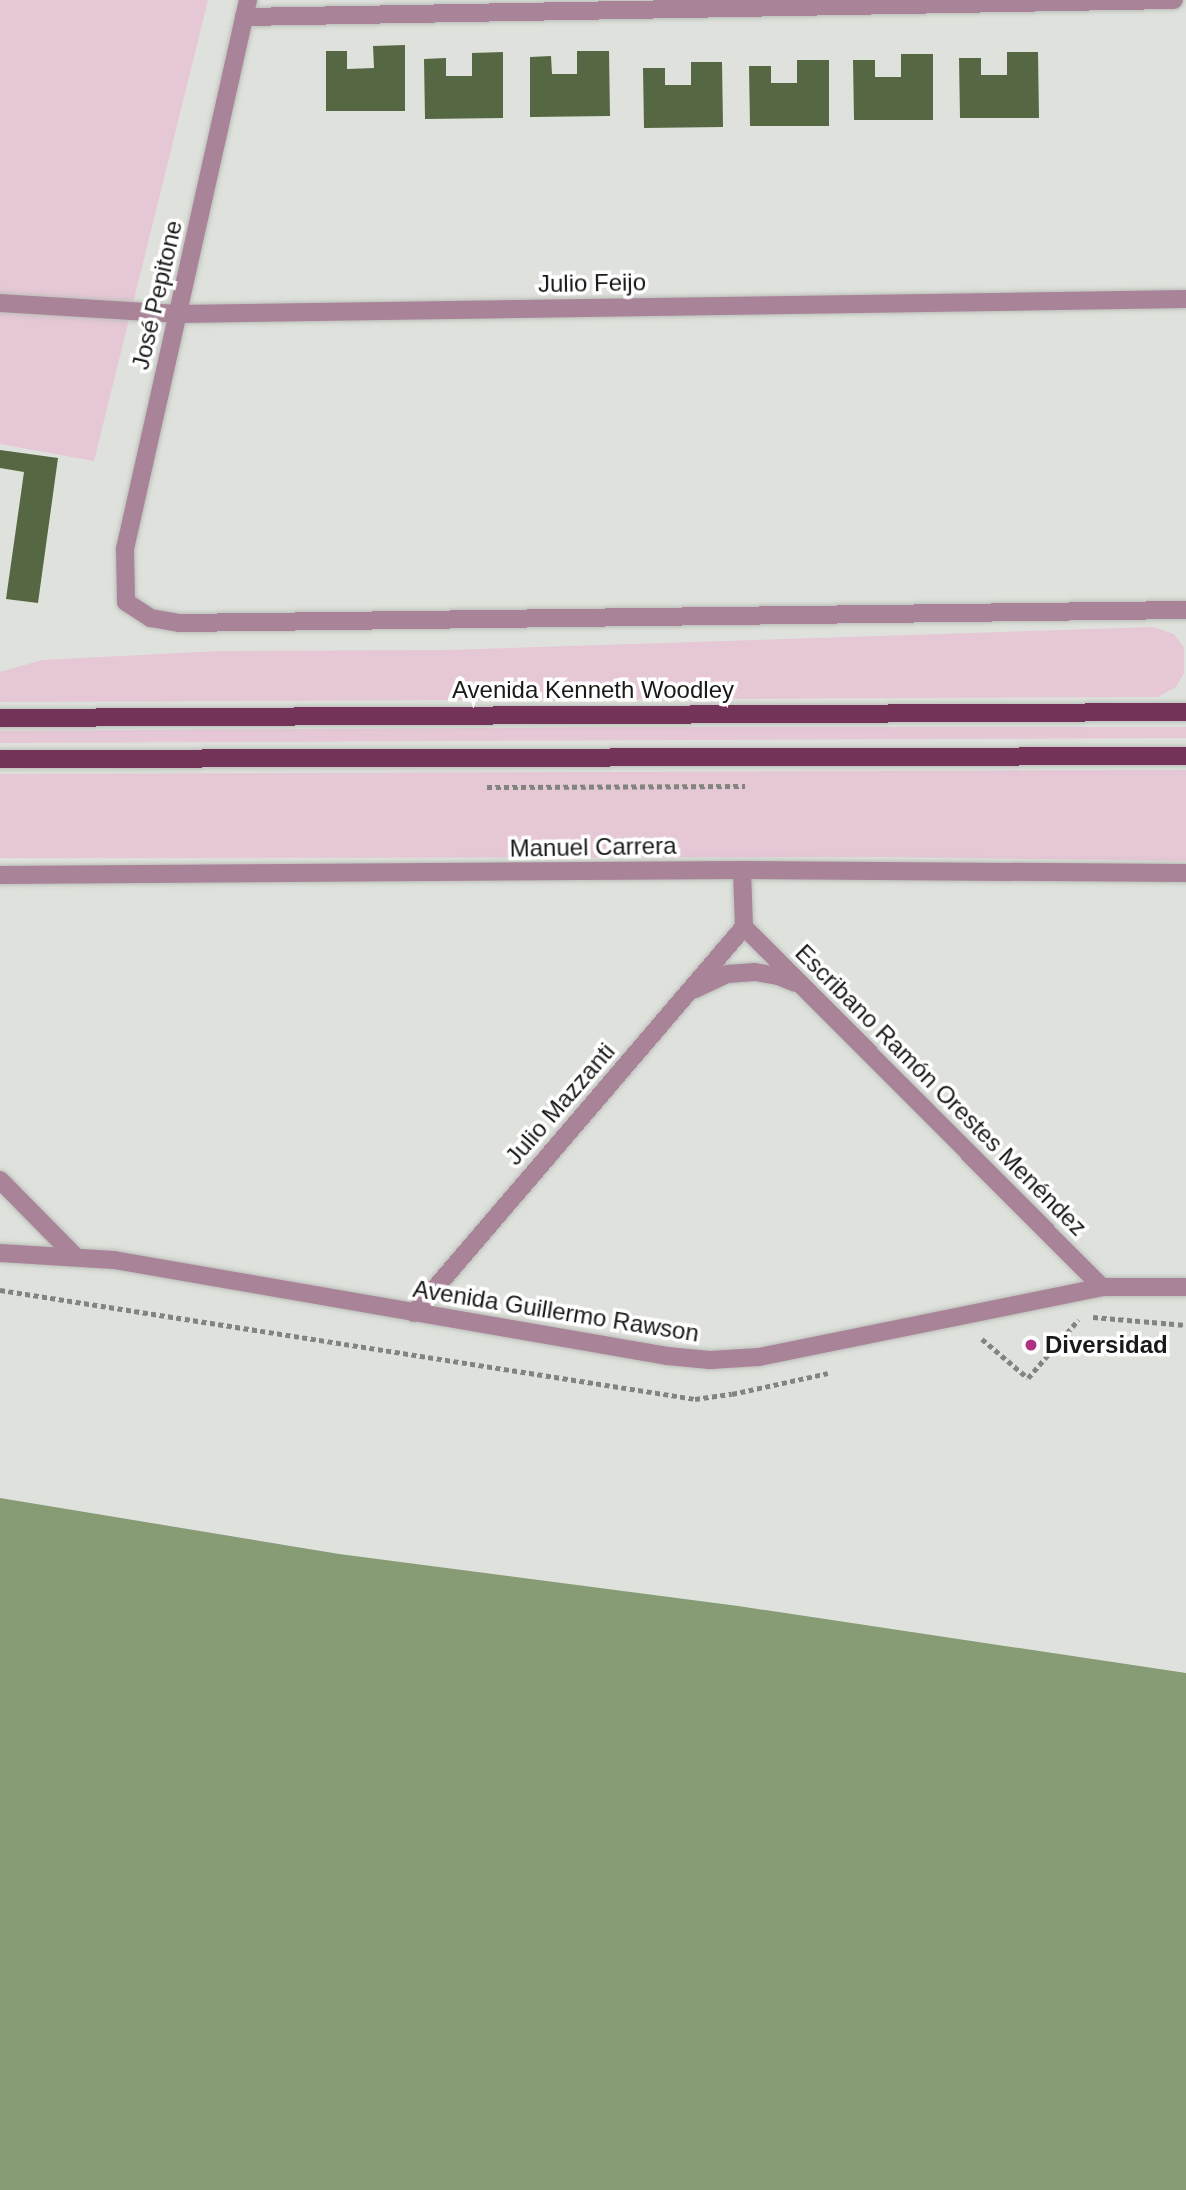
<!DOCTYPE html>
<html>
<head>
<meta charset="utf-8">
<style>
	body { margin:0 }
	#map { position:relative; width:1186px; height:2190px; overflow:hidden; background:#dfe2dc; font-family:Arial,sans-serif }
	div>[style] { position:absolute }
	.green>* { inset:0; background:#e5c7d6 }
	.water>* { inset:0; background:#879b74 }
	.building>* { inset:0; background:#566743 }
	.path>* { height:4.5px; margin-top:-2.25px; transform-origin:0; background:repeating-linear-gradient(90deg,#828480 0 5px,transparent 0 8.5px) }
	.roads { filter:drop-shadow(0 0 2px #bbbeb9) drop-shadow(0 0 2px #bbbeb9) }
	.minor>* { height:18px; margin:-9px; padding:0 9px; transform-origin:9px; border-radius:9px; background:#a98397 }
	.major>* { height:18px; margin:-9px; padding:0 9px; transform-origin:9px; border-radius:9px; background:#743459 }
	.dots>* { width:19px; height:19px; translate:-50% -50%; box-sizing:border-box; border:4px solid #fff; border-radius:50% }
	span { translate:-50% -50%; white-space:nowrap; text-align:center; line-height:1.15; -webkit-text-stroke:7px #fff; paint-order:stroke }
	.street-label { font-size:24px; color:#191a18 }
	.poi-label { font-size:24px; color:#191a18; font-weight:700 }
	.left { translate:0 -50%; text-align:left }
</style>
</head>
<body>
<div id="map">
	<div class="green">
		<div style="clip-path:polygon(0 0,208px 0,94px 461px,0 444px)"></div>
		<div style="clip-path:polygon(1153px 627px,1174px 634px,1184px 648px,1184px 673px,1176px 687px,1158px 697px,0 702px,0 672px,42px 660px,219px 651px,449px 650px)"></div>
		<div style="clip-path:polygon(611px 727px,1186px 727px,1186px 738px,0 743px,0 731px)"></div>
		<div style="clip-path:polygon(1186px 770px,1186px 861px,884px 857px,0 858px,0 774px)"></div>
	</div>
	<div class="water">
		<div style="clip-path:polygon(0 1498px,339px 1554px,738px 1606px,1186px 1673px,1186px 2190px,0 2190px)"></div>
	</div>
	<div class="building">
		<div style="clip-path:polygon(405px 45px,405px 111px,326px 111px,326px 51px,347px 51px,347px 69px,374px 68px,373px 46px)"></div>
		<div style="clip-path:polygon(577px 51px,609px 51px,610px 116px,530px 117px,530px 57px,551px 56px,552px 74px,577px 74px)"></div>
		<div style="clip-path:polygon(503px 52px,503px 118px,425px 119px,424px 59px,446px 58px,446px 76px,472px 76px,472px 53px)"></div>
		<div style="clip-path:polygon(1007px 52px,1038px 52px,1039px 118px,960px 118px,959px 58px,981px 58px,981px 75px,1007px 75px)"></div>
		<div style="clip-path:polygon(901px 54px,933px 54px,933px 120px,854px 120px,853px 60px,875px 60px,875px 77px,901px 77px)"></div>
		<div style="clip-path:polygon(797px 60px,829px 60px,829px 126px,750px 126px,749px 66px,771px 66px,771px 83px,797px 83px)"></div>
		<div style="clip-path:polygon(691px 62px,722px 62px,723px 127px,644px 128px,643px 68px,665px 68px,665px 85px,691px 85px)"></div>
		<div style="clip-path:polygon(0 450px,58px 458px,38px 603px,6px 599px,24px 472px,0 468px)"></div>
	</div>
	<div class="path">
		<div style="left:487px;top:787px;width:258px;rotate:-0.2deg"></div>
		<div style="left:0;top:1290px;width:703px;rotate:8.91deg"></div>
		<div style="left:695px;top:1399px;width:37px;rotate:-8deg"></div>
		<div style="left:732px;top:1394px;width:98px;rotate:-12.3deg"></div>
		<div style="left:1093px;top:1317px;width:93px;rotate:4.9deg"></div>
		<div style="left:982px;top:1339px;width:60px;rotate:40.3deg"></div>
		<div style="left:1028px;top:1378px;width:77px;rotate:-49.2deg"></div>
	</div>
	<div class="roads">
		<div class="minor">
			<div style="left:248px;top:0;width:563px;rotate:102.63deg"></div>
			<div style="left:125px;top:549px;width:53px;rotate:88.9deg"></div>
			<div style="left:126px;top:602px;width:30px;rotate:33deg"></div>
			<div style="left:151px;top:618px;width:28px;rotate:10deg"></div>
			<div style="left:179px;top:623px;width:1007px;rotate:-0.74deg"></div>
			<div style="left:244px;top:17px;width:930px;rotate:-1.05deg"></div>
			<div style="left:0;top:303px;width:178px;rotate:3.5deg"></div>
			<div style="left:178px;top:314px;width:1008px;rotate:-0.85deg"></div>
			<div style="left:742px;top:870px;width:57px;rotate:88deg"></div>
			<div style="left:0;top:875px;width:742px;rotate:-0.39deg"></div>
			<div style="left:742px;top:870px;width:444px;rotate:0.4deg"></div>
			<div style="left:744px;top:927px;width:508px;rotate:45.16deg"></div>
			<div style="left:695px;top:989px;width:35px;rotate:-25deg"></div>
			<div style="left:727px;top:974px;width:28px;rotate:-4deg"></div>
			<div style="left:755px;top:972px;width:23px;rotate:10deg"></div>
			<div style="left:778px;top:976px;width:18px;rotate:22deg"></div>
			<div style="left:0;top:1180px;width:105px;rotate:45.4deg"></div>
			<div style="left:0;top:1253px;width:114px;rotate:3.5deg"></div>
			<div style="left:114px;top:1260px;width:561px;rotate:9.85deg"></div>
			<div style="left:667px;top:1356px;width:43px;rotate:5.3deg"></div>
			<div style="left:710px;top:1360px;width:49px;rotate:-3.5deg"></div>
			<div style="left:759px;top:1357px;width:350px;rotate:-11.5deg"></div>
			<div style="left:1102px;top:1287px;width:84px"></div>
			<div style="left:414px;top:1313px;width:508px;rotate:-49.47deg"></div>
		</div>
		<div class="major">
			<div style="left:0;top:718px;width:1186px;rotate:-0.29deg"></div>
			<div style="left:0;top:759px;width:1186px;rotate:-0.14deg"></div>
		</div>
	</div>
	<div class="dots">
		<div style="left:1031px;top:1345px;background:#af3181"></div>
	</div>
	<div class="street-label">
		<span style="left:592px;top:283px;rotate:-1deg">Julio Feijo</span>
		<span style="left:157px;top:295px;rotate:-77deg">José Pepitone</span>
		<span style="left:593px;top:690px">Avenida Kenneth Woodley</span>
		<span style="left:593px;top:847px;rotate:-1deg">Manuel Carrera</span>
		<span style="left:941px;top:1090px;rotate:45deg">Escribano Ramón Orestes Menéndez</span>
		<span style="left:560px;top:1104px;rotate:-49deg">Julio Mazzanti</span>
		<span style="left:556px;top:1311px;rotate:9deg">Avenida Guillermo Rawson</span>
	</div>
	<div class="poi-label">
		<span class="left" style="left:1045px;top:1345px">Diversidad</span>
	</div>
</div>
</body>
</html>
